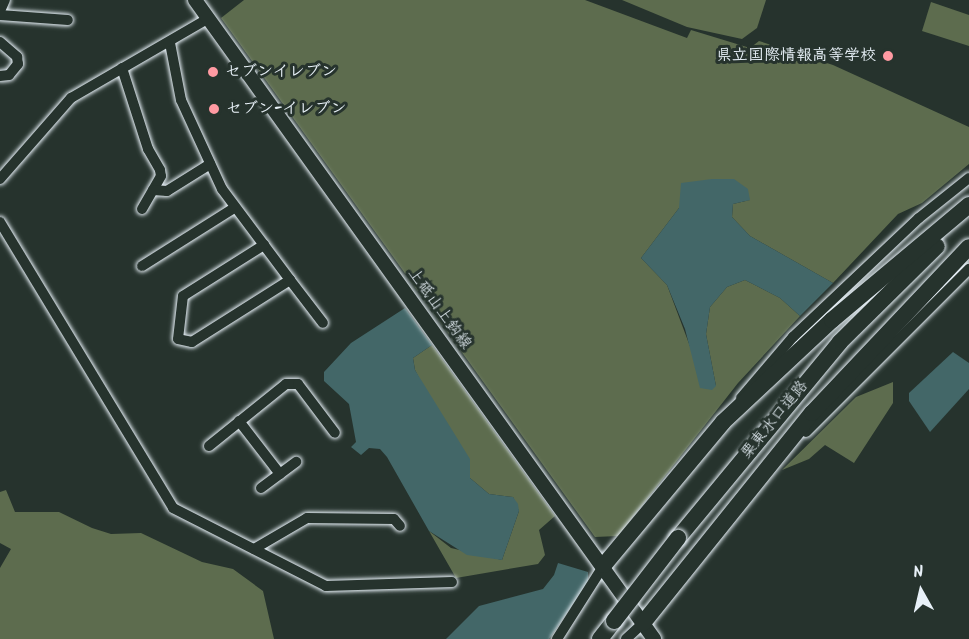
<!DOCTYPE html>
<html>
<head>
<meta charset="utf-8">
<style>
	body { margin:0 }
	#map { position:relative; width:969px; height:639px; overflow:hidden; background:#26332d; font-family:Kalam,"Klee One",sans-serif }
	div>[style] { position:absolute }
	.green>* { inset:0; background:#5d6c4e }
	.water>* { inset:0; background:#436768 }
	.roads { filter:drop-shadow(0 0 2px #e8f1f8) drop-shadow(0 0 2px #e8f1f8) }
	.minor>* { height:10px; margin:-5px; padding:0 5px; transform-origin:5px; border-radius:5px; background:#26332d }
	.major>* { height:14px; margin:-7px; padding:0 7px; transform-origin:7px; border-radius:7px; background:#26332d }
	.highway>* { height:16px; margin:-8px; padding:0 8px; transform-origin:8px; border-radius:8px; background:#26332d }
	.bridges { filter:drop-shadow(0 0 2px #e8f1f8) drop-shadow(0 0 2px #e8f1f8) }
	.highway-bridge>* { height:16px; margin:-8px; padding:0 8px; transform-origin:8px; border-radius:8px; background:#26332d }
	.dots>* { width:16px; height:16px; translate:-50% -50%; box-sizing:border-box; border:3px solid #26332d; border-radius:50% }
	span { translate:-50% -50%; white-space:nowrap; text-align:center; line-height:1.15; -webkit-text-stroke:6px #26332d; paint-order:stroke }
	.poi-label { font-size:16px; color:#e8f1f8; font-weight:700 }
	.right { translate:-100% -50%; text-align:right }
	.left { translate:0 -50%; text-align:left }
	.street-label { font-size:16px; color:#e8f1f8 }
	.north { position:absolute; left:891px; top:561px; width:60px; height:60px; -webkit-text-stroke:4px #26332d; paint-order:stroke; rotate:352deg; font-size:16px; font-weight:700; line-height:24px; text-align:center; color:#e8f1f8 }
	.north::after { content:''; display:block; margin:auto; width:21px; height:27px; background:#e8f1f8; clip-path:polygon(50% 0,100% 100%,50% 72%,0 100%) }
</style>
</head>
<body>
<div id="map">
	<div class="green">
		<div style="clip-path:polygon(244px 0,585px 0,687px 38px,691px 30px,750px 48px,759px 41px,833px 65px,969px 127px,969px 164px,922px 203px,898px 214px,833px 283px,750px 236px,732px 217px,733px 204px,750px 200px,679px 208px,641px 258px,667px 285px,694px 357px,716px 386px,706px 334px,710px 307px,727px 287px,745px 280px,780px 298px,800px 316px,738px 383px,618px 536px,595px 537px,221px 18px)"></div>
		<div style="clip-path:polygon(622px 0,766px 0,757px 28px,742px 39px,687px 27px)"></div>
		<div style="clip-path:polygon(931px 2px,969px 15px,969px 46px,922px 31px)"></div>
		<div style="clip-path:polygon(432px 345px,555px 516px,539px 530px,545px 555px,538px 564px,456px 578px,429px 531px,451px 548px,502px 560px,519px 511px,513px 497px,489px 494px,470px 478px,415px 370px,413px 358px)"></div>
		<div style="clip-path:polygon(893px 382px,893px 403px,854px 463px,825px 445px,809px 459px,782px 470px,856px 397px)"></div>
		<div style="clip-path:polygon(6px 490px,15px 512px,59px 512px,92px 528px,111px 534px,141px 533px,202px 562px,233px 569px,263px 591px,274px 639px,0 639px,0 568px,11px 549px,0 543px,0 492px)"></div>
	</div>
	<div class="water">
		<div style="clip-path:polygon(712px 179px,734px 179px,748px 189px,750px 200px,733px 204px,732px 217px,750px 236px,833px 283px,800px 316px,780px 298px,745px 280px,727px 287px,710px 307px,706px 334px,716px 386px,712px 390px,700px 388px,685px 329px,667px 285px,641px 258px,679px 208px,681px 183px)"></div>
		<div style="clip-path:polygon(405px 308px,432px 345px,413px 358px,415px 370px,470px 459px,470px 478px,489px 494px,513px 497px,518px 504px,519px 511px,502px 560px,467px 555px,429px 531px,387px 457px,380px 449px,369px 448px,361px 455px,351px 447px,356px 442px,349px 404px,324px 381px,324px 372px,351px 343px)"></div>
		<div style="clip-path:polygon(953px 352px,969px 363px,969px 389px,930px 432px,909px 401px,909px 393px)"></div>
		<div style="clip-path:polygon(558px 563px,588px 572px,588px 582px,549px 639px,446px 639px,479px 606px,543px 589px,554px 575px)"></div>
	</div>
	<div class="roads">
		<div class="minor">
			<div style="left:0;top:11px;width:12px;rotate:-66deg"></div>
			<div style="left:0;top:15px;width:68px;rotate:4.2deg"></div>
			<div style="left:0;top:42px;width:23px;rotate:41deg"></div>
			<div style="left:17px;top:57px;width:7px;rotate:82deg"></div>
			<div style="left:18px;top:64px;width:14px;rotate:129deg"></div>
			<div style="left:9px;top:75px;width:9px;rotate:174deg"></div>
			<div style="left:170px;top:43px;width:58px;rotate:79.1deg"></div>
			<div style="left:181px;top:100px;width:98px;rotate:65.3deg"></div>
			<div style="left:222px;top:189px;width:114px;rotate:53.2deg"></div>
			<div style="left:290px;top:280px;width:116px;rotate:147.7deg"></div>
			<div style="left:192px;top:342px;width:14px;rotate:-168deg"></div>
			<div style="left:178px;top:339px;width:43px;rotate:-83.4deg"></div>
			<div style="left:183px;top:296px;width:96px;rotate:-32.2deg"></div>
			<div style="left:122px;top:68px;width:85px;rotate:72.2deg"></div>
			<div style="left:148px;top:149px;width:24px;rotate:60deg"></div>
			<div style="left:160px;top:170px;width:6px;rotate:81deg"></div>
			<div style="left:161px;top:176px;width:38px;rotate:120deg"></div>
			<div style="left:0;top:179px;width:108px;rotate:-48.8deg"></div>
			<div style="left:71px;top:98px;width:160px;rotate:-30.1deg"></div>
			<div style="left:153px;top:190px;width:14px;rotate:4deg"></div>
			<div style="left:167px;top:191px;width:51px;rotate:-32.1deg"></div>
			<div style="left:0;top:222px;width:334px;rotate:58.8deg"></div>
			<div style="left:173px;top:508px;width:172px;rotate:27deg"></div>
			<div style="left:326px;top:586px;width:126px;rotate:-1.8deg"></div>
			<div style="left:142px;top:266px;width:109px;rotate:-32.2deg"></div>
			<div style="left:290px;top:280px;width:54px;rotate:52.5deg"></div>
			<div style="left:741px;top:398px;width:80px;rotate:-49.6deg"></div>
			<div style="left:793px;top:337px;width:173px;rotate:-43.4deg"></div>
			<div style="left:919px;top:218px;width:64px;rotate:-38.7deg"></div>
			<div style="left:239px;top:421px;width:67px;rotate:52.3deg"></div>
			<div style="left:806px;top:432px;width:231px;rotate:-45deg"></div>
			<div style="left:209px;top:446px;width:99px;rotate:-38.8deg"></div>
			<div style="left:286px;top:384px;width:12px"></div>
			<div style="left:298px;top:384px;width:61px;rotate:52.9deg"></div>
			<div style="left:261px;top:488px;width:44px;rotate:-36.6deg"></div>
			<div style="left:254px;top:549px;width:61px;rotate:-30.3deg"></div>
			<div style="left:307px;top:518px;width:87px;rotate:0.7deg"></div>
			<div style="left:394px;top:519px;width:9px;rotate:49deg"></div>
			<div style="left:557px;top:639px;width:88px;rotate:-57.6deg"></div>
			<div style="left:626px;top:639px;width:23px;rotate:-43deg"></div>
		</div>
		<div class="major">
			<div style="left:195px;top:0;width:787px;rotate:54.31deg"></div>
		</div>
		<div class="highway">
			<div style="left:678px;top:538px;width:254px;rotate:-50.4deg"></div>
			<div style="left:840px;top:342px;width:136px;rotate:-44.7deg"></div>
			<div style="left:604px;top:565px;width:186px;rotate:-50.2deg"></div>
			<div style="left:723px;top:422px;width:149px;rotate:-43.1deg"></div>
			<div style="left:832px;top:320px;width:179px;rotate:-40deg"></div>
			<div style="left:643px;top:623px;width:270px;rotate:-51.2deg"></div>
			<div style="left:812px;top:413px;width:228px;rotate:-46.6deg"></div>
			<div style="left:600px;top:639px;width:23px;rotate:-52deg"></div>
		</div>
	</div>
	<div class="bridges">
		<div class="highway-bridge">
			<div style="left:614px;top:621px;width:105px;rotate:-52.4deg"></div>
		</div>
	</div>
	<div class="dots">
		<div style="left:888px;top:56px;background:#ff9aa2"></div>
		<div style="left:213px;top:72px;background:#ff9aa2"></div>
		<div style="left:214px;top:109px;background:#ff9aa2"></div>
	</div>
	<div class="poi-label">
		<span class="right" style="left:876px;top:56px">県立国際情報高等学校</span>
		<span class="left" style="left:225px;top:72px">セブンイレブン</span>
		<span class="left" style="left:226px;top:109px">セブン-イレブン</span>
	</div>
	<div class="street-label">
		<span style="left:439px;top:309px;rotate:54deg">上砥山上鈎線</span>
		<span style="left:775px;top:420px;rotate:-51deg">栗東水口道路</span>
	</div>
	<div class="north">N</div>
</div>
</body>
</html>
